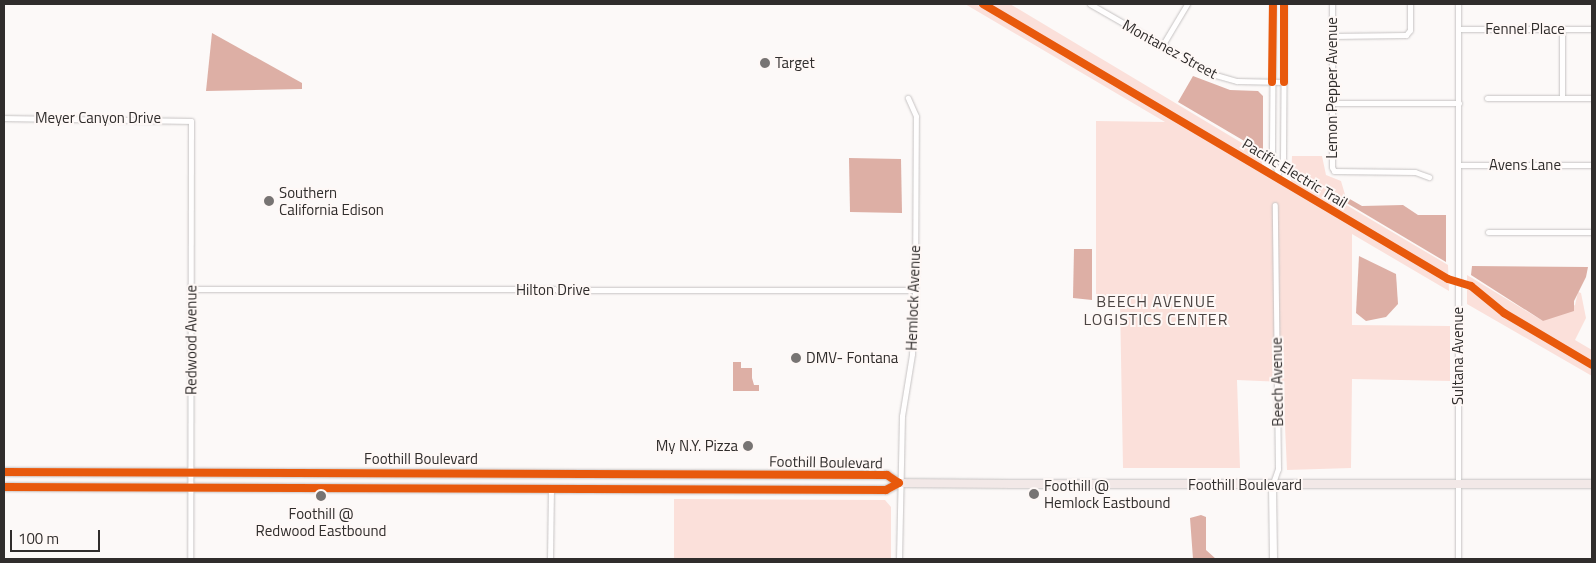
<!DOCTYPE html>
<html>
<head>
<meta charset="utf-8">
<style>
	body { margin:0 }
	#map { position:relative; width:1596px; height:563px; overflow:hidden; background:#fcf9f8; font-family:"Titillium Web",sans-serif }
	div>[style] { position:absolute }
	.green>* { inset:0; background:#fbe0da }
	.water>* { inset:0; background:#ddafa5 }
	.roads { filter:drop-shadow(0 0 1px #c6c3c3) drop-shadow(0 0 1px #c6c3c3) }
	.minor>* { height:5px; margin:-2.5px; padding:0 2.5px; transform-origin:2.5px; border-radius:2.5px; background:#fffefe }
	.secondary>* { height:7px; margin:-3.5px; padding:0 3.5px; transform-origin:3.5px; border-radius:3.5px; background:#fffefe }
	.primary>* { height:8px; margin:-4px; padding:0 4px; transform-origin:4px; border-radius:4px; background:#f2e8e7 }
	.cycleway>* { height:8px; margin:-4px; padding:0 4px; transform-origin:4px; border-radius:4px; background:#e8590c }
	.dots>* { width:14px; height:14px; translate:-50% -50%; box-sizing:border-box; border:2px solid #fef8f6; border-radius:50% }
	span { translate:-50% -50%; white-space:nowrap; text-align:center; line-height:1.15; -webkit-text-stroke:4px #fef8f6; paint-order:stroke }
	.street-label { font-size:15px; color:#302d2c }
	.poi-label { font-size:15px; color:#302d2c }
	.left { translate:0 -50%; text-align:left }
	.right { translate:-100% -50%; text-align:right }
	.neighbourhood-label { font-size:16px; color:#4c4543; letter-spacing:1px }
	.frame { position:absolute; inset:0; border:5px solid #302d2c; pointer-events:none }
	.scale { position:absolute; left:10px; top:530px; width:90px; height:22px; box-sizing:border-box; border:2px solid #302d2c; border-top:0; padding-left:6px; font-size:15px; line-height:18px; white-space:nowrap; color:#302d2c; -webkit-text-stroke:4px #fef8f6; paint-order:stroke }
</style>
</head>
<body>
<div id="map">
	<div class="green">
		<div style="clip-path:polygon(965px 4px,1010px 4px,1262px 155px,1262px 166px,1291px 183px,1292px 156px,1322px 156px,1326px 175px,1341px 181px,1346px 198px,1343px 203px,1448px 265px,1449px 291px,1352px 234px,1352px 325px,1450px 326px,1450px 381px,1352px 379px,1351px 468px,1287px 470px,1283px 382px,1237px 380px,1240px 468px,1123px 468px,1120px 302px,1096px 302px,1096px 121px,1165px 122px)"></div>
		<div style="clip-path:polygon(1467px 275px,1543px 321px,1575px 305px,1578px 292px,1581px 293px,1586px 318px,1575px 340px,1592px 350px,1592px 376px,1467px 304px)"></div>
		<div style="clip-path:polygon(674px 499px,885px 500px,891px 507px,891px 559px,674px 559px)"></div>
	</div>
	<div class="water">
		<div style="clip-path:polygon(212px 33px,302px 83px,302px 89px,206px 91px)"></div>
		<div style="clip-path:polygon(1193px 76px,1230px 90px,1258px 91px,1263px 96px,1263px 152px,1178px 102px)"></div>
		<div style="clip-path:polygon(849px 158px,901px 159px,902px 213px,850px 212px)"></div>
		<div style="clip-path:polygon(1348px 198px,1362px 206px,1403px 205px,1418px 215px,1446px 215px,1446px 262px,1345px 202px)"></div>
		<div style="clip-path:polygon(1074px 249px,1092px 249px,1092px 300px,1073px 298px)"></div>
		<div style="clip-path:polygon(1359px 256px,1396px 274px,1398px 304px,1386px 317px,1366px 321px,1356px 313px)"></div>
		<div style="clip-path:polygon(1472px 266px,1588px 267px,1586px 277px,1574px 301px,1574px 311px,1543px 321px,1471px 275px)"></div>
		<div style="clip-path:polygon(733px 362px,741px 362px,741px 368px,752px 368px,752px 378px,754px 385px,759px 385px,759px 391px,733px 391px)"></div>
		<div style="clip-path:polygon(1201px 515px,1206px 517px,1206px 550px,1216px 559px,1193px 559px,1190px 518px)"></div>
	</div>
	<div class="roads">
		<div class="minor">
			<div style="left:1090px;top:4px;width:141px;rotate:29.8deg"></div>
			<div style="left:1212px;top:74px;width:26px;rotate:16deg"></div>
			<div style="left:1237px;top:81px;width:47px;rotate:1.2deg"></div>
			<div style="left:1273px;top:4px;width:154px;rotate:90.4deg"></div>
			<div style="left:1272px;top:158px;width:16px;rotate:68deg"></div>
			<div style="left:1332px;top:4px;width:163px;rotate:90deg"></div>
			<div style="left:1332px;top:167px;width:4px;rotate:63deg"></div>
			<div style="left:1334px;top:171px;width:81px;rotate:0.7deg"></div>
			<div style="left:1415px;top:172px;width:15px;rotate:20deg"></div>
			<div style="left:1458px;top:29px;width:134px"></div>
			<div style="left:1562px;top:29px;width:69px;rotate:90deg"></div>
			<div style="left:1332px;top:36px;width:74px;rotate:-0.8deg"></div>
			<div style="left:1406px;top:35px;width:6px;rotate:-51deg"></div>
			<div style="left:1410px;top:30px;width:26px;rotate:-90deg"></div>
			<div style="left:1162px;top:46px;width:49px;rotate:-59.2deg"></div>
			<div style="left:1487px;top:98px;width:105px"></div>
			<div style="left:1332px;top:103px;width:127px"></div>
			<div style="left:4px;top:118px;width:187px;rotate:0.9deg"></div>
			<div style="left:191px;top:121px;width:438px;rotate:90.1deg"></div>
			<div style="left:1459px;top:165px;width:133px"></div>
			<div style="left:1278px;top:172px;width:13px;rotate:-67deg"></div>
			<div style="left:1283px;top:160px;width:156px;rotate:-89.6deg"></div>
			<div style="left:1488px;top:232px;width:104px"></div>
			<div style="left:191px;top:289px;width:724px;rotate:0.08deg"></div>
			<div style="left:1272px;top:486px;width:18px;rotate:-71deg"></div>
			<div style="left:1278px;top:469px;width:264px;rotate:-90.7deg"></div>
			<div style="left:550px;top:559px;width:71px;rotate:-89.2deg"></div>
			<div style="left:899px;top:559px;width:143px;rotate:-88.8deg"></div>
			<div style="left:902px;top:416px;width:63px;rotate:-80.8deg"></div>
			<div style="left:912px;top:354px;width:64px;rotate:-87.3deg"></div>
			<div style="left:915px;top:290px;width:174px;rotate:-89.7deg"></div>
			<div style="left:916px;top:116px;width:20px;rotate:-114deg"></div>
			<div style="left:1458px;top:559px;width:555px;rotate:-90deg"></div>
		</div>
		<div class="secondary">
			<div style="left:1272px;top:486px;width:73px;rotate:89.2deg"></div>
		</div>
		<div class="primary">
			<div style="left:4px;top:472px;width:883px;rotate:0.19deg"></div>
			<div style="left:887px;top:475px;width:14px;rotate:34deg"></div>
			<div style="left:899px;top:483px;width:113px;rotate:0.5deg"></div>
			<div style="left:1012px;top:484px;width:580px"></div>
			<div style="left:4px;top:487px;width:882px;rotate:0.19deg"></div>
			<div style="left:886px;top:490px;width:15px;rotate:-28deg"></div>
		</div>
	</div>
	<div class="cycleway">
		<div style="left:983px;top:4px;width:540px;rotate:30.6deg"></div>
		<div style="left:1448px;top:279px;width:24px;rotate:17deg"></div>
		<div style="left:1471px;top:286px;width:43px;rotate:39.3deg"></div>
		<div style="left:1504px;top:313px;width:102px;rotate:30.6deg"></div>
		<div style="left:1272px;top:82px;width:78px;rotate:-89.3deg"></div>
		<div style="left:1284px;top:82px;width:78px;rotate:-90deg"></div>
		<div style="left:4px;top:472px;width:883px;rotate:0.19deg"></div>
		<div style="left:887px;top:475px;width:14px;rotate:34deg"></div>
		<div style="left:899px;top:483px;width:15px;rotate:152deg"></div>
		<div style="left:886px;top:490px;width:882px;rotate:-179.81deg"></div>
	</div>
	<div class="dots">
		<div style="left:765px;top:63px;background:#777473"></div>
		<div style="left:269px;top:201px;background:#777473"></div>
		<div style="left:796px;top:358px;background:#777473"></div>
		<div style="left:748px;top:446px;background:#777473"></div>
		<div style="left:1034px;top:494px;background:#777473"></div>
		<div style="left:321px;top:496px;background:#777473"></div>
	</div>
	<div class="street-label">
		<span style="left:1525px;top:29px">Fennel Place</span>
		<span style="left:1170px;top:49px;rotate:29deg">Montanez Street</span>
		<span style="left:1332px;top:88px;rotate:-90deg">Lemon Pepper Avenue</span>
		<span style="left:98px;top:118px">Meyer Canyon Drive</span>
		<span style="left:1525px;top:165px">Avens Lane</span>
		<span style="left:1295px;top:173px;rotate:31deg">Pacific Electric Trail</span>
		<span style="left:553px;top:290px">Hilton Drive</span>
		<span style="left:913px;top:298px;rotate:-88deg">Hemlock Avenue</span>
		<span style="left:191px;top:340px;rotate:-90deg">Redwood Avenue</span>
		<span style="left:1458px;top:356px;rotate:-90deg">Sultana Avenue</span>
		<span style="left:1277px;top:382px;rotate:-91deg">Beech Avenue</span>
		<span style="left:421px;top:459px">Foothill Boulevard</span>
		<span style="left:826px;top:462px;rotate:1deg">Foothill Boulevard</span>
		<span style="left:1245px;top:485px">Foothill Boulevard</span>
	</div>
	<div class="poi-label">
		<span class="left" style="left:775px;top:63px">Target</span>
		<span class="left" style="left:279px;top:201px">Southern<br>California Edison</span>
		<span class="left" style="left:806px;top:358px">DMV- Fontana</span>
		<span class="right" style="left:738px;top:446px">My N.Y. Pizza</span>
		<span class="left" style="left:1044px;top:494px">Foothill @<br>Hemlock Eastbound</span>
		<span style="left:321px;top:522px">Foothill @<br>Redwood Eastbound</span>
	</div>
	<div class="neighbourhood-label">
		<span style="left:1156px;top:310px">BEECH AVENUE<br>LOGISTICS CENTER</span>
	</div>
	<div class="frame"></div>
	<div class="scale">100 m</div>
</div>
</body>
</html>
